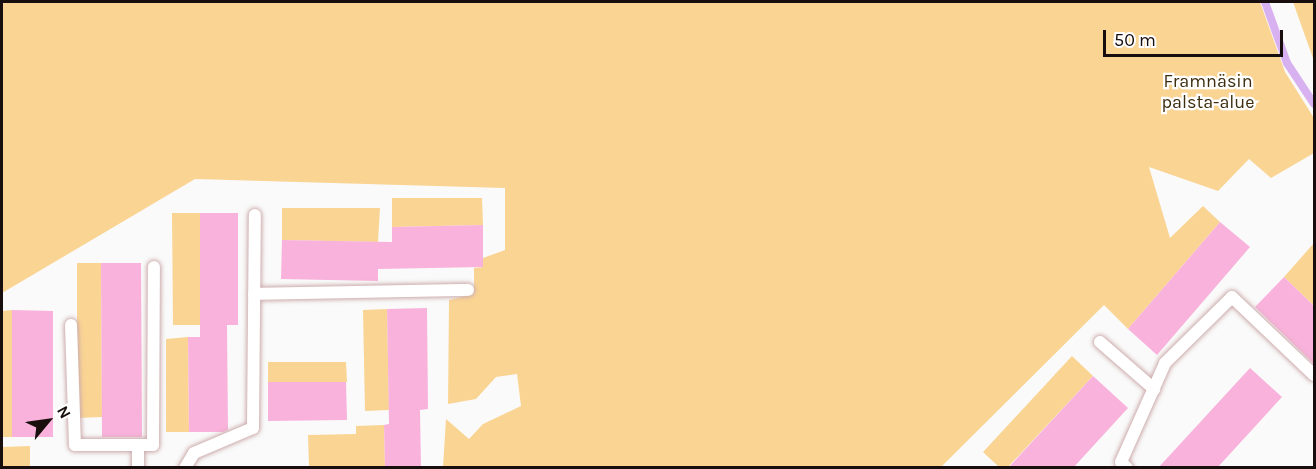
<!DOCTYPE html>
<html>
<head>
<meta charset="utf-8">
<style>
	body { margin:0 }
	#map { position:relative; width:1316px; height:469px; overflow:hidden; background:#fafafa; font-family:Karla,sans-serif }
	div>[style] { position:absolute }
	.green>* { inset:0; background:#fad493 }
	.stream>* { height:8px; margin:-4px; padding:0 4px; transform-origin:4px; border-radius:4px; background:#d8b1f1 }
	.building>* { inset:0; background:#f9b2db }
	.roads { filter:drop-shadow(0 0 2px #cdacad) drop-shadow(0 0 2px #cdacad) }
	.lane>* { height:12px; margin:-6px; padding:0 6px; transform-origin:6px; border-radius:6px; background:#fff }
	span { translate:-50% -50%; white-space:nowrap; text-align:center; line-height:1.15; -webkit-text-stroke:4.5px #fff; paint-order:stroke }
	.park-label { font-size:18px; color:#3d2d0e }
	.frame { position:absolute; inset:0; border:3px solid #190e0e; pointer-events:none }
	.north { position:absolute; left:18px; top:391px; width:60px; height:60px; -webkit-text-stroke:4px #fff; paint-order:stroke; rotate:61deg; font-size:16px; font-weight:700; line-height:24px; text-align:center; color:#190e0e }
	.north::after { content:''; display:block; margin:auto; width:21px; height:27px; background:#190e0e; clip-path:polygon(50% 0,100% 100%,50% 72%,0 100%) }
	.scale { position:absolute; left:1103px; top:30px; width:180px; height:27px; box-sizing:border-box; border:3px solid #190e0e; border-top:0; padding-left:8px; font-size:18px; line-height:21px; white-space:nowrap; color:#190e0e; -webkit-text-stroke:4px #fff; paint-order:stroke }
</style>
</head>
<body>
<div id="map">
	<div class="green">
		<div style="clip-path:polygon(2px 2px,1260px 2px,1285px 72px,1314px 118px,1314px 153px,1271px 178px,1249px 159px,1218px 191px,1149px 167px,1170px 238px,1203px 206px,1220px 222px,1128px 329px,1104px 305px,941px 467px,443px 467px,446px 419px,469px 439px,483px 424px,521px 406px,517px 374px,496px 377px,476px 399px,448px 404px,449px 300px,474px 294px,474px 268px,483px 267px,483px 258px,505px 250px,505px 188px,195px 179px,2px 293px)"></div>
		<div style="clip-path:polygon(1293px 2px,1314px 2px,1314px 61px)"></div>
		<div style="clip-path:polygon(392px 198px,482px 198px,483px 225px,392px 227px)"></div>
		<div style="clip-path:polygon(282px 208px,380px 208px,378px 242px,282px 240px)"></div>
		<div style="clip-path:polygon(172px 213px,200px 213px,200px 325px,173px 325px)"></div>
		<div style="clip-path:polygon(1314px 243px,1314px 306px,1284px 277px)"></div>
		<div style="clip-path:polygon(77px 263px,101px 263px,102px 417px,77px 418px)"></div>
		<div style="clip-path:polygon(387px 309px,389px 410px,365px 411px,363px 310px)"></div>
		<div style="clip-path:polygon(12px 310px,12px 437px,2px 437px,2px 311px)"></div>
		<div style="clip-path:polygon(188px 337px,189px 432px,166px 432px,166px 339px)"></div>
		<div style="clip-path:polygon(1072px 356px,1093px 376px,1008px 467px,999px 467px,983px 452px)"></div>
		<div style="clip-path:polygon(268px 362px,346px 362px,347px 382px,268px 382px)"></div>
		<div style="clip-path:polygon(384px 425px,385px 467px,309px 467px,308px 435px,356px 434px,356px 426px)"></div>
		<div style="clip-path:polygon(30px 446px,30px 467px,2px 467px,2px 447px)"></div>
	</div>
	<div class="stream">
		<div style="left:1265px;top:2px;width:65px;rotate:70.2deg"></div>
		<div style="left:1287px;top:63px;width:49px;rotate:56.6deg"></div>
	</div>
	<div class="building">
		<div style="clip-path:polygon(200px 213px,238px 213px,238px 325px,227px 325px,228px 430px,223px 432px,189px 432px,188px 337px,200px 337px)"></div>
		<div style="clip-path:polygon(1220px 222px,1250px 247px,1157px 355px,1128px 329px)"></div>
		<div style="clip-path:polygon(483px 225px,483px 267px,378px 269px,378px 281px,281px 279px,282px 240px,392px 242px,392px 227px)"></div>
		<div style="clip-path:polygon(101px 263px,141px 263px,142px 437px,102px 437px)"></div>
		<div style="clip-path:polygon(1284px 277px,1314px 306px,1314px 364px,1255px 307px)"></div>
		<div style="clip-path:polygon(427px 308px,428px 409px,420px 410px,421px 468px,385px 468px,384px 425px,389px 424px,387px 309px)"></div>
		<div style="clip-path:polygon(12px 310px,53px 311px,53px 437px,12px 437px)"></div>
		<div style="clip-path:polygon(1250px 368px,1282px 397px,1217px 468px,1158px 468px)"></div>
		<div style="clip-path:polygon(1093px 376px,1128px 408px,1073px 468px,1008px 468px)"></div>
		<div style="clip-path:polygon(268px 382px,346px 382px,347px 420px,268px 421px)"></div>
	</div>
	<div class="roads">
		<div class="lane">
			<div style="left:254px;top:294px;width:214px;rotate:-1.1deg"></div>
			<div style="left:71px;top:325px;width:120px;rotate:88.1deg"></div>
			<div style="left:75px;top:445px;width:63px"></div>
			<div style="left:1100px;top:342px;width:72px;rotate:41deg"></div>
			<div style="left:138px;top:468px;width:23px;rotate:-90deg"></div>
			<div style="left:138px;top:445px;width:15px"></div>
			<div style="left:153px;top:445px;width:178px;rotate:-89.7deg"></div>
			<div style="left:185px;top:468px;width:17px;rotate:-59deg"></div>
			<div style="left:194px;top:453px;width:64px;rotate:-23deg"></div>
			<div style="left:253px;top:428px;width:213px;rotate:-89.5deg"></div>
			<div style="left:1127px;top:468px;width:8px;rotate:-135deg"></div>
			<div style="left:1121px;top:462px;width:108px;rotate:-66deg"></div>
			<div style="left:1165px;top:363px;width:94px;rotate:-44.6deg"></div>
			<div style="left:1232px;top:297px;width:113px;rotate:43.6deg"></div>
		</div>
	</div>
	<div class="park-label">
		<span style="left:1208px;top:92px">Framnäsin<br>palsta-alue</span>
	</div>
	<div class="frame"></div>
	<div class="north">N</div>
	<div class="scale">50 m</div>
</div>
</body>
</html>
